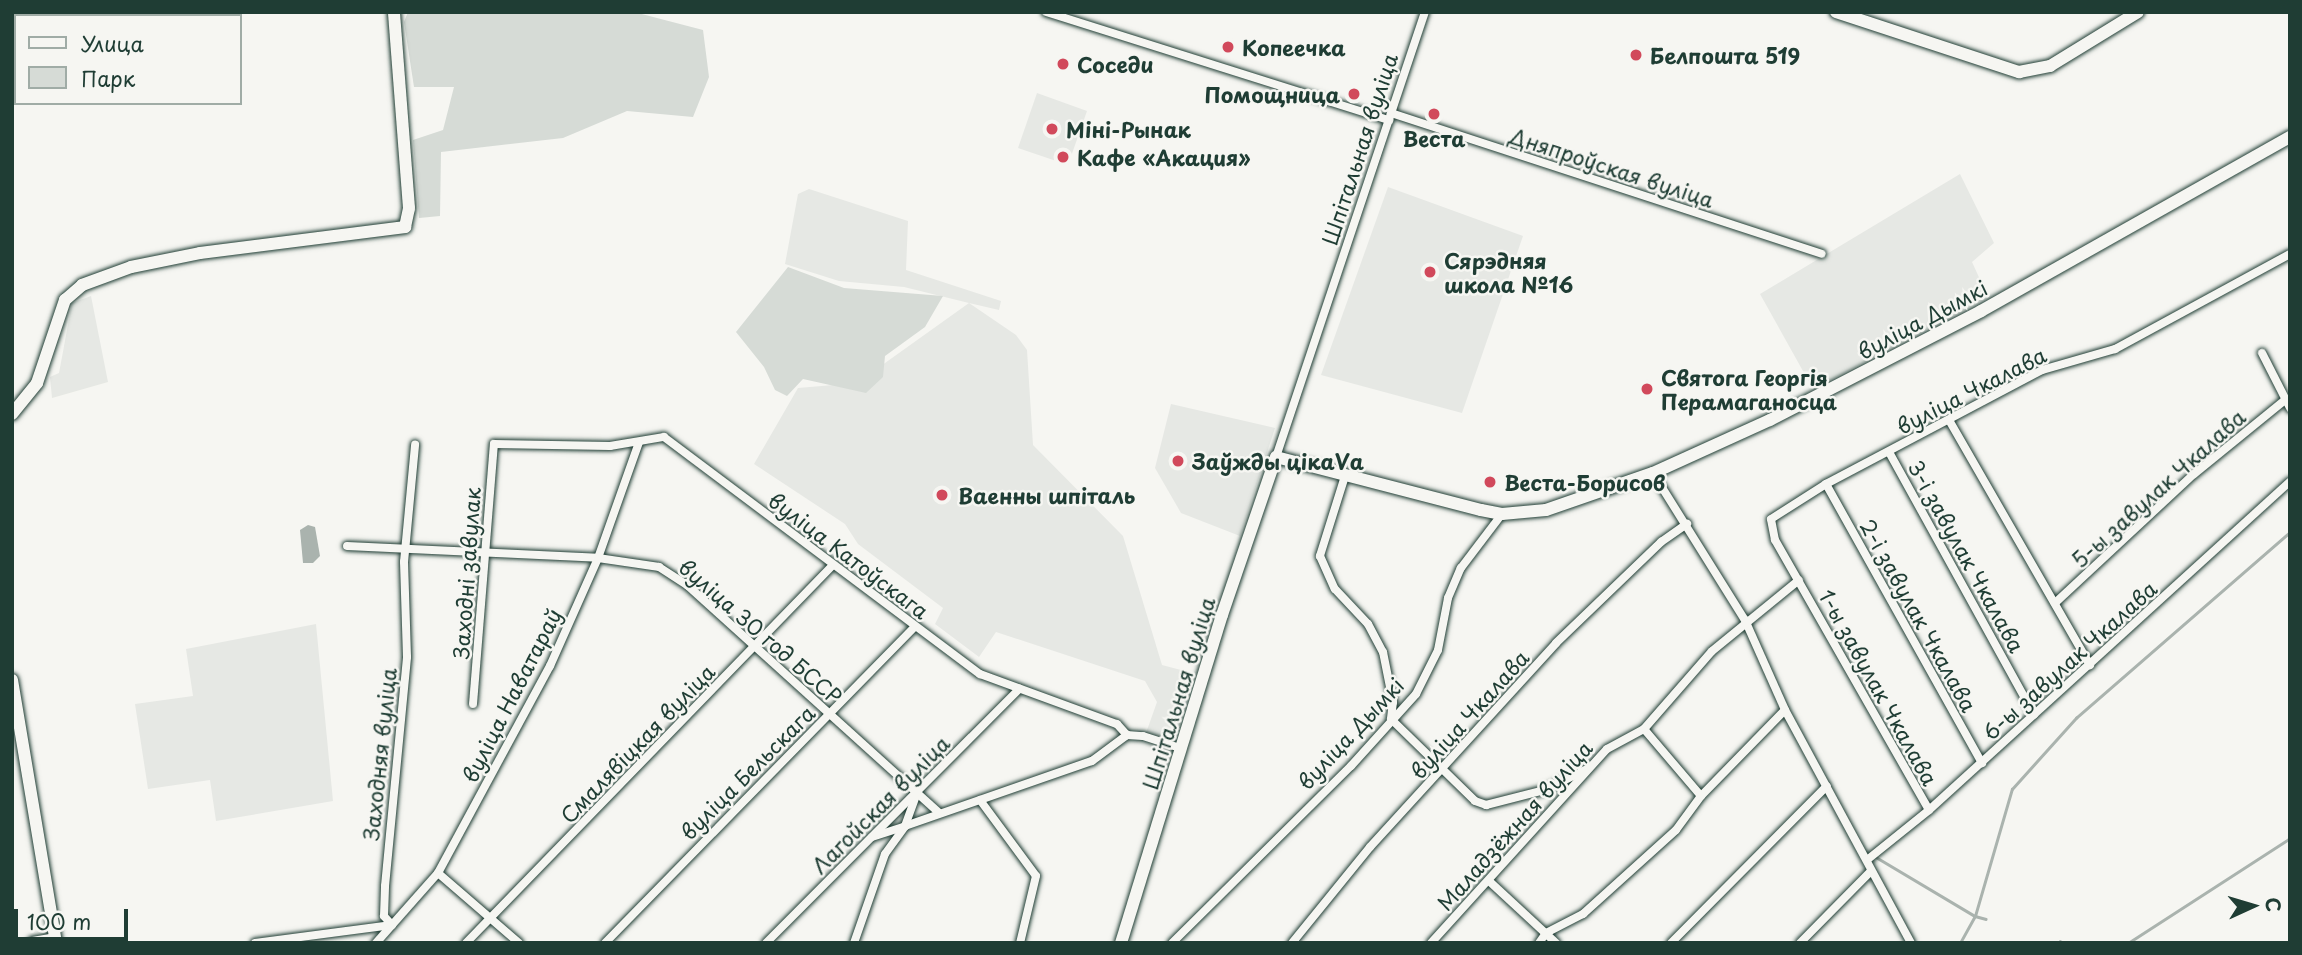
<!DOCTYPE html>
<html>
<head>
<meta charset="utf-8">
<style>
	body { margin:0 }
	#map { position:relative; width:2302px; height:955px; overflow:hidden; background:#f6f6f2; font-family:"Playpen Sans",sans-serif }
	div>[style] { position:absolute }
	.built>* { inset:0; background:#e6e8e4 }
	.green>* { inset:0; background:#d6dbd6 }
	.water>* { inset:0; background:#aab3ae }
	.stream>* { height:2.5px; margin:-1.25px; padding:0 1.25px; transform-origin:1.25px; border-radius:1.25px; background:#aab3ae }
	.roads { filter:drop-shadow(0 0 2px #1f3d34) drop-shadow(0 0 2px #1f3d34) }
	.street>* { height:8px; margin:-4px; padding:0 4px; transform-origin:4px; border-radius:4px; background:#f6f6f2 }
	.secondary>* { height:12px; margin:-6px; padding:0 6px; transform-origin:6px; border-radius:6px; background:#f6f6f2 }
	.dots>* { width:19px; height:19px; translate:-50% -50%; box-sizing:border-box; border:4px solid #f6f6f2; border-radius:50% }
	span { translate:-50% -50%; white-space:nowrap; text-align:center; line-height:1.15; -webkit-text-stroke:5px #f6f6f2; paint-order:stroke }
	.poi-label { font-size:21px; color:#1f3d34; font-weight:700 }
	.left { translate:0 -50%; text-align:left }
	.right { translate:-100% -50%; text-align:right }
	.street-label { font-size:21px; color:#1f3d34 }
	.frame { position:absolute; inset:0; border:14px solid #1f3d34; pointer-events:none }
	.legend { position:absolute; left:14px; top:14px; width:228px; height:91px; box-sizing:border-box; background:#f6f6f2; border:2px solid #a0aca6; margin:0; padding:9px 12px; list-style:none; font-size:21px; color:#1f3d34 }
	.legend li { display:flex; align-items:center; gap:14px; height:35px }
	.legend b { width:35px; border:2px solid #a0aca6 }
	.north { position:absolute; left:2218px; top:871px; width:70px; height:70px; -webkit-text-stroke:5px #f6f6f2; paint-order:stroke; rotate:86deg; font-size:19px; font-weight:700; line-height:28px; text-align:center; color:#1f3d34 }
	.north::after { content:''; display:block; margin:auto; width:24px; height:32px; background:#1f3d34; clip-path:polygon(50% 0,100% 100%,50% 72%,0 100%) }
	.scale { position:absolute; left:14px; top:909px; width:114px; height:32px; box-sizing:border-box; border:4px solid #1f3d34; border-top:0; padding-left:9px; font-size:21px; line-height:24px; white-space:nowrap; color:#1f3d34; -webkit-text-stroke:5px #f6f6f2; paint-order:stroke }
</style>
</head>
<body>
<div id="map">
	<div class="built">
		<div style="clip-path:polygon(1037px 93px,1087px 111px,1068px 165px,1018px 148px)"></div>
		<div style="clip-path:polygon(1960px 174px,1994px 243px,1972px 262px,1988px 297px,1813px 389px,1760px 294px)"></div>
		<div style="clip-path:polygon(1388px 187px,1523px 236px,1462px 413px,1321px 375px)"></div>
		<div style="clip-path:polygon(809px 189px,908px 221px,906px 270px,1001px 301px,999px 310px,969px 303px,1016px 335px,1027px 350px,1033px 445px,1123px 536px,1162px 665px,1196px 674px,1174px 742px,1146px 733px,1157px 702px,1145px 681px,996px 632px,979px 657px,935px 624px,943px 608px,858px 544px,845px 524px,754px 464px,798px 388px,857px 383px,969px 303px,904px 287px,839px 281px,785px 264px,798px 194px)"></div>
		<div style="clip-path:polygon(91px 296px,108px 382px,52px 398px,50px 377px,59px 373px,72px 303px)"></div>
		<div style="clip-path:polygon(1171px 404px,1275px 428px,1240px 536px,1181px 513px,1155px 468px)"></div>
		<div style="clip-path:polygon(316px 624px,333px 801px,216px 821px,210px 780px,148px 789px,135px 704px,193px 696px,186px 649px)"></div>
	</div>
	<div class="green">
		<div style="clip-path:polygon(408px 12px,634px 12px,703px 30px,709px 77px,693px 117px,627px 111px,563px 138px,441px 152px,440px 216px,419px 218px,413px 140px,443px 130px,454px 87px,414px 87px,404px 22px)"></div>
		<div style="clip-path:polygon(788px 267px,844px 288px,943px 296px,925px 327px,885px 356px,883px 377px,866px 393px,803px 379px,787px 396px,775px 390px,764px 367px,736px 332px)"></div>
	</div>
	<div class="water">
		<div style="clip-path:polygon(308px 525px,315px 527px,320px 556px,313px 563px,303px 563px,300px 530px)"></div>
	</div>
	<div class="stream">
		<div style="left:1876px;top:857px;width:115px;rotate:30.8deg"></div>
		<div style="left:1975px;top:916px;width:132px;rotate:-73.8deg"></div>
		<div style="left:2012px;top:789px;width:96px;rotate:-48deg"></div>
		<div style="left:2076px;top:718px;width:284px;rotate:-41deg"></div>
		<div style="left:2060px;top:941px;width:4px;rotate:27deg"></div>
		<div style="left:1960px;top:943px;width:31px;rotate:-61deg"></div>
		<div style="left:1975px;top:916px;width:11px;rotate:15deg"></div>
		<div style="left:2128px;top:943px;width:193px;rotate:-32.9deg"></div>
	</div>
	<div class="roads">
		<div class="street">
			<div style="left:1046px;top:12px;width:360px;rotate:17.5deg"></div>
			<div style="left:1391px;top:113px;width:453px;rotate:18.1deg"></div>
			<div style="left:2262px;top:353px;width:62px;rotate:63deg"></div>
			<div style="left:1949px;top:420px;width:283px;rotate:60.1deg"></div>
			<div style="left:1889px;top:452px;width:300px;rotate:61.1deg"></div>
			<div style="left:1276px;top:457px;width:469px;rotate:-71.5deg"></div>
			<div style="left:1653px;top:473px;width:173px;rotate:58deg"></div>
			<div style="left:1745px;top:620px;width:98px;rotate:66deg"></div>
			<div style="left:1785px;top:710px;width:265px;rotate:61.6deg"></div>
			<div style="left:1345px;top:476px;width:84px;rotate:107.4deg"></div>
			<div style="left:1320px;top:556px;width:36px;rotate:66deg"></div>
			<div style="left:1335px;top:589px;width:48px;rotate:46.7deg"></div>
			<div style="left:1368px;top:624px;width:32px;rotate:62deg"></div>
			<div style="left:1383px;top:652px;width:51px;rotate:78.7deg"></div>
			<div style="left:1393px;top:702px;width:17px;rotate:97deg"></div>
			<div style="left:1391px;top:719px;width:117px;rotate:44.3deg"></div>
			<div style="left:1475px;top:801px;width:12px;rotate:20deg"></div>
			<div style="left:1486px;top:805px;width:61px;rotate:-14.3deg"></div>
			<div style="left:1545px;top:790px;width:49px;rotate:-26.6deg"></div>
			<div style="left:1826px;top:484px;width:320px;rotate:60.8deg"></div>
			<div style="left:347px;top:546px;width:251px;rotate:2.7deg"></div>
			<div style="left:598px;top:558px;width:62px;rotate:8.4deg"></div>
			<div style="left:659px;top:567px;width:33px;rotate:33deg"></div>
			<div style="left:687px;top:585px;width:340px;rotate:42.1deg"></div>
			<div style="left:2055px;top:603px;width:190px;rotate:-42.9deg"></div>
			<div style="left:2194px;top:474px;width:117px;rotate:-39.1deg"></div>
			<div style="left:473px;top:704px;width:261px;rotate:-85.4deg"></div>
			<div style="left:494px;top:444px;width:116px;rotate:1deg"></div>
			<div style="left:610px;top:446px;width:55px;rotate:-9.5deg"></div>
			<div style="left:664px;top:437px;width:395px;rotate:36.9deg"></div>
			<div style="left:980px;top:674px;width:146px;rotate:20.1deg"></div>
			<div style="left:1117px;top:724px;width:15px;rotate:48deg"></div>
			<div style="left:1127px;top:735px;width:16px;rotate:4deg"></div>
			<div style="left:1143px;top:736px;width:39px;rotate:18deg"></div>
			<div style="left:1644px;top:729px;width:88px;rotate:49.6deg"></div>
			<div style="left:980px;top:800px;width:94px;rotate:53.6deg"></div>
			<div style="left:1036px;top:876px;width:69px;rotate:103.4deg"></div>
			<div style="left:1929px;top:810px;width:311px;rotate:-119.7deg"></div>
			<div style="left:1775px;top:540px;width:21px;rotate:-101deg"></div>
			<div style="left:1771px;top:519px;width:65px;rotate:-32.5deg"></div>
			<div style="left:1826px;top:484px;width:244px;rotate:-27.8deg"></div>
			<div style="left:2042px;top:370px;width:76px;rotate:-16deg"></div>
			<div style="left:2115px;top:349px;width:199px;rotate:-28.5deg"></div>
			<div style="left:872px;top:837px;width:35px;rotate:-18deg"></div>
			<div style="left:905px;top:826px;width:33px;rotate:-70deg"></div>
			<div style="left:1867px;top:860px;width:80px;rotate:-38.9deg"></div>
			<div style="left:1929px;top:810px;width:488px;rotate:-42.3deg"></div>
			<div style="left:438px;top:873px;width:107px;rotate:40.8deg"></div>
			<div style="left:1489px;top:881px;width:91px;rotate:42.8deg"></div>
			<div style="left:392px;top:925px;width:12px;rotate:-132deg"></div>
			<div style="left:384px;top:916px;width:30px;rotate:-88deg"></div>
			<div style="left:385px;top:886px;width:230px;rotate:-84.5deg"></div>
			<div style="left:407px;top:657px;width:95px;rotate:-91.8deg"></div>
			<div style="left:404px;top:562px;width:118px;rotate:-84.6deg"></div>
			<div style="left:255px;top:943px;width:138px;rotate:-7.5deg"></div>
			<div style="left:376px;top:943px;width:94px;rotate:-48.5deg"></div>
			<div style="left:438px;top:873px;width:235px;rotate:-61.6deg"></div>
			<div style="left:550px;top:666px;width:118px;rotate:-66deg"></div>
			<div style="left:598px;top:558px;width:123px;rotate:-70.5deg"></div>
			<div style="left:466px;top:943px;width:525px;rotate:-45.85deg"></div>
			<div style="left:605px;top:943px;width:443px;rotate:-45.6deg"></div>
			<div style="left:766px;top:943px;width:359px;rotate:-45.1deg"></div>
			<div style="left:854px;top:943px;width:94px;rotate:-70.8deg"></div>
			<div style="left:885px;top:854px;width:34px;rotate:-54deg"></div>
			<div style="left:905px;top:826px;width:198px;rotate:-19.2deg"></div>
			<div style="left:1092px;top:761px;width:44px;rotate:-36.6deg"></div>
			<div style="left:1172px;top:943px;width:252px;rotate:-44.7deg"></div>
			<div style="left:1351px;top:766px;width:97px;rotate:-47.9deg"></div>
			<div style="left:1416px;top:694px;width:49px;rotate:-63.4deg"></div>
			<div style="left:1438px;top:650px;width:53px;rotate:-79.1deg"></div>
			<div style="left:1448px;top:598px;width:33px;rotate:-67deg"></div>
			<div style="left:1461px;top:568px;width:68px;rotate:-52.8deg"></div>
			<div style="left:1292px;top:943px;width:124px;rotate:-50.9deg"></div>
			<div style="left:1370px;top:847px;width:276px;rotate:-47.6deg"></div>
			<div style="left:1556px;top:643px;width:146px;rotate:-43.9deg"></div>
			<div style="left:1661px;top:542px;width:32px;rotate:-35deg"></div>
			<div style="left:1431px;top:943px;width:262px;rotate:-47.8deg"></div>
			<div style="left:1607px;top:749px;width:42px;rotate:-28.4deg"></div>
			<div style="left:1644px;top:729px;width:103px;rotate:-48.9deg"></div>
			<div style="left:1712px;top:651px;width:112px;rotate:-39.2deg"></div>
			<div style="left:1539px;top:943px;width:12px;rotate:-55deg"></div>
			<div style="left:1546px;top:933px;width:42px;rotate:-27.2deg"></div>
			<div style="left:1583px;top:914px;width:125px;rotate:-42.1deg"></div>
			<div style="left:1676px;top:830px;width:42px;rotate:-53.7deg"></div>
			<div style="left:1701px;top:796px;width:120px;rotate:-45.7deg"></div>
			<div style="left:1671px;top:943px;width:221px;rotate:-45.2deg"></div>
			<div style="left:1800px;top:943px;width:101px;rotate:-45.4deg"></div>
		</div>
		<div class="secondary">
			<div style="left:1836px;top:12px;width:193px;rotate:18.2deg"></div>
			<div style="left:2019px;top:72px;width:32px;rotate:-11deg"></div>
			<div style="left:2050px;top:66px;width:103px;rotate:-31.5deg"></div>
			<div style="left:12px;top:414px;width:40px;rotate:-51deg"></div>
			<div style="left:37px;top:383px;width:88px;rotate:-71.4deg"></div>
			<div style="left:65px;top:300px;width:23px;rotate:-41deg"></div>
			<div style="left:82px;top:285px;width:52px;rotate:-20.2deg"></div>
			<div style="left:131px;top:267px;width:70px;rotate:-11.5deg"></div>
			<div style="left:200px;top:253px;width:207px;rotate:-7.2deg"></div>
			<div style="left:405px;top:227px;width:19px;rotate:-78deg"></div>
			<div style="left:409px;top:208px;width:197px;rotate:-94.4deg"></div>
			<div style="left:12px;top:680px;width:267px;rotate:80.5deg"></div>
			<div style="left:33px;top:943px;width:22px;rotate:-10deg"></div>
			<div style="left:1121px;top:943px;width:343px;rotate:-72.9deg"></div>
			<div style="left:1222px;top:615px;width:167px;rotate:-71.1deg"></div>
			<div style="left:1276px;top:457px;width:212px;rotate:14.5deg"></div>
			<div style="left:1481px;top:510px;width:21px;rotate:11deg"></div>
			<div style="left:1502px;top:514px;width:44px;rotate:-5.2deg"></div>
			<div style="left:1546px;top:510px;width:113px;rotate:-19.1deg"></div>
			<div style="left:1653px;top:473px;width:128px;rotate:-24.4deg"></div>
			<div style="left:1770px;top:420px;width:237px;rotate:-27.3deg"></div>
			<div style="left:1981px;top:311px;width:355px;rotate:-29.4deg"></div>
		</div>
	</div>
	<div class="dots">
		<div style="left:1228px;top:47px;background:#d1495b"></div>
		<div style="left:1636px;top:55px;background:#d1495b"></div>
		<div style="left:1063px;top:64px;background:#d1495b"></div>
		<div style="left:1354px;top:94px;background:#d1495b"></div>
		<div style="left:1434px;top:114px;background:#d1495b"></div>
		<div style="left:1052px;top:129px;background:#d1495b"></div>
		<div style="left:1063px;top:157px;background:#d1495b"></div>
		<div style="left:1430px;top:272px;background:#d1495b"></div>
		<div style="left:1647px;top:389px;background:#d1495b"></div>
		<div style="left:1178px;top:461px;background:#d1495b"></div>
		<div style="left:1490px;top:482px;background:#d1495b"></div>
		<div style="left:942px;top:495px;background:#d1495b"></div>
	</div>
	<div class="poi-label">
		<span class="left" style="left:1242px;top:47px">Копеечка</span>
		<span class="left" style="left:1650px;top:55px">Белпошта 519</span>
		<span class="left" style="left:1077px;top:64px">Соседи</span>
		<span class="right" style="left:1340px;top:94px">Помощница</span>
		<span class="left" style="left:1066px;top:129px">Міні-Рынак</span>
		<span style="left:1434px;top:138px">Веста</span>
		<span class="left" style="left:1077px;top:157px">Кафе «Акация»</span>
		<span class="left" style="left:1444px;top:272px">Сярэдняя<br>школа №16</span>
		<span class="left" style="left:1661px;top:389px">Святога Георгія<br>Перамаганосца</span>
		<span class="left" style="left:1192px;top:461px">Заўжды цікаVа</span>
		<span class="left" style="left:1504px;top:482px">Веста-Борисов</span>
		<span class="left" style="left:958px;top:495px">Ваенны шпіталь</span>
	</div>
	<div class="street-label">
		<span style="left:1359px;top:149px;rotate:-72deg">Шпітальная вуліца</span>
		<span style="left:1612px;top:167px;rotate:18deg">Дняпроўская вуліца</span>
		<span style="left:1922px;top:319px;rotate:-28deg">вуліца Дымкі</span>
		<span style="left:1971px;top:390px;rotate:-27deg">вуліца Чкалава</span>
		<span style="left:2158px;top:488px;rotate:-42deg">5-ы завулак Чкалава</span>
		<span style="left:849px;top:555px;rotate:37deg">вуліца Катоўскага</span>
		<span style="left:1967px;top:556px;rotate:61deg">3-і завулак Чкалава</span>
		<span style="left:466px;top:573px;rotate:-86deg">Заходні завулак</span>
		<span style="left:1919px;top:615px;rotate:61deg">2-і завулак Чкалава</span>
		<span style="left:761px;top:631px;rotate:41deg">вуліца 30 год БССР</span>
		<span style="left:2069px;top:660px;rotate:-42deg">6-ы завулак Чкалава</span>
		<span style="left:1879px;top:687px;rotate:61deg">1-ы завулак Чкалава</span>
		<span style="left:1178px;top:693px;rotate:-73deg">Шпітальная вуліца</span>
		<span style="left:511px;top:695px;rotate:-63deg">вуліца Наватараў</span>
		<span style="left:1469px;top:714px;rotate:-48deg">вуліца Чкалава</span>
		<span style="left:1350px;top:733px;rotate:-47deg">вуліца Дымкі</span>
		<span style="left:637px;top:743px;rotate:-46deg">Смалявіцкая вуліца</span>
		<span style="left:379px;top:754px;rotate:-84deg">Заходняя вуліца</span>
		<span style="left:747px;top:772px;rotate:-45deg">вуліца Бельскага</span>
		<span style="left:880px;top:804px;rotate:-45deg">Лагойская вуліца</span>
		<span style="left:1514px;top:825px;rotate:-48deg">Маладзёжная вуліца</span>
	</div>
	<div class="frame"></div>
	<ul class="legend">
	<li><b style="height:9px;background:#f6f6f2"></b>Улица</li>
	<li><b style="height:19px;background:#d6dbd6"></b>Парк</li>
	</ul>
	<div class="north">С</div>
	<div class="scale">100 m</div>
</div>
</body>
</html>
